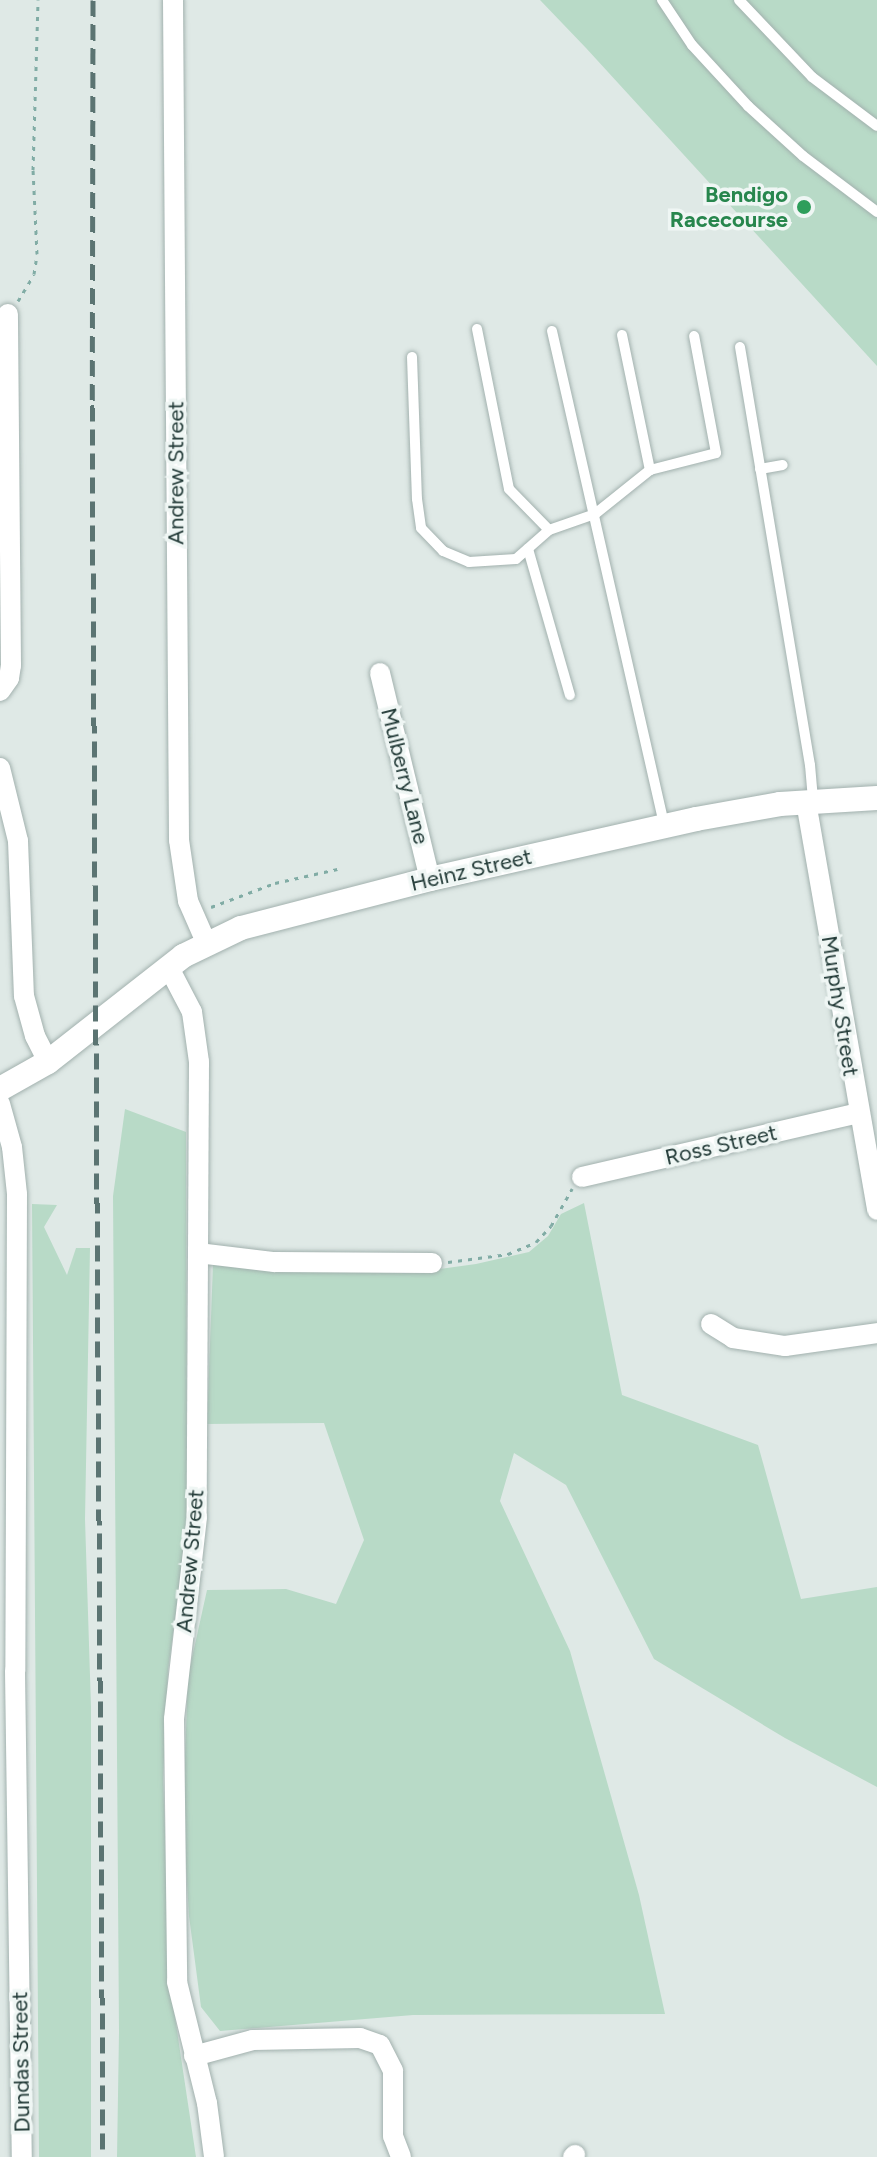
<!DOCTYPE html>
<html>
<head>
<meta charset="utf-8">
<style>
	body { margin:0 }
	#map { position:relative; width:877px; height:2157px; overflow:hidden; background:#dfe9e6; font-family:Figtree,sans-serif }
	div>[style] { position:absolute }
	.green>* { inset:0; background:#b8dac7 }
	.path>* { height:3px; margin-top:-1.5px; transform-origin:0; background:repeating-linear-gradient(90deg,#81aca5 0 4px,transparent 0 10px) }
	.roads { filter:drop-shadow(0 0 2px #a2b1ae) drop-shadow(0 0 2px #a2b1ae) }
	.lane>* { height:10px; margin:-5px; padding:0 5px; transform-origin:5px; border-radius:5px; background:#fff }
	.street>* { height:20px; margin:-10px; padding:0 10px; transform-origin:10px; border-radius:10px; background:#fff }
	.secondary>* { height:24px; margin:-12px; padding:0 12px; transform-origin:12px; border-radius:12px; background:#fff }
	.rail>* { height:5px; margin-top:-2.5px; transform-origin:0; background:repeating-linear-gradient(90deg,#5b7472 0 16px,transparent 0 24px) }
	.dots>* { width:22px; height:22px; translate:-50% -50%; box-sizing:border-box; border:4px solid #eff6f4; border-radius:50% }
	span { translate:-50% -50%; white-space:nowrap; text-align:center; line-height:1.15; -webkit-text-stroke:7px #eff6f4; paint-order:stroke }
	.leisure-label { font-size:22px; color:#27864d; font-weight:700 }
	.right { translate:-100% -50%; text-align:right }
	.street-label { font-size:22px; color:#213936 }
</style>
</head>
<body>
<div id="map">
	<div class="green">
		<div style="clip-path:polygon(540px 0,877px 0,877px 366px,586px 48px)"></div>
		<div style="clip-path:polygon(125px 1109px,186px 1132px,187px 1530px,168px 1670px,163px 1779px,171px 1991px,196px 2157px,117px 2157px,119px 2032px,113px 1196px)"></div>
		<div style="clip-path:polygon(584px 1203px,622px 1395px,758px 1445px,801px 1599px,877px 1587px,877px 1787px,785px 1738px,654px 1659px,566px 1485px,514px 1453px,500px 1501px,570px 1651px,639px 1895px,665px 2014px,413px 2015px,220px 2031px,201px 2007px,189px 1916px,183px 1811px,188px 1676px,207px 1590px,286px 1589px,336px 1604px,364px 1540px,324px 1423px,207px 1424px,213px 1264px,418px 1272px,476px 1264px,529px 1252px,548px 1236px,561px 1214px)"></div>
		<div style="clip-path:polygon(32px 1204px,57px 1205px,44px 1227px,67px 1275px,76px 1248px,90px 1248px,85px 1519px,91px 1707px,91px 2157px,39px 2157px)"></div>
	</div>
	<div class="path">
		<div style="left:18px;top:301px;width:31px;rotate:-59deg"></div>
		<div style="left:34px;top:274px;width:20px;rotate:-81deg"></div>
		<div style="left:37px;top:254px;width:84px;rotate:-92.7deg"></div>
		<div style="left:33px;top:170px;width:170px;rotate:-88.3deg"></div>
		<div style="left:211px;top:907px;width:68px;rotate:-20.6deg"></div>
		<div style="left:275px;top:883px;width:64px;rotate:-12.7deg"></div>
		<div style="left:448px;top:1262px;width:61px;rotate:-7.6deg"></div>
		<div style="left:508px;top:1254px;width:30px;rotate:-23deg"></div>
		<div style="left:536px;top:1242px;width:22px;rotate:-47deg"></div>
		<div style="left:551px;top:1226px;width:43px;rotate:-60.4deg"></div>
	</div>
	<div class="roads">
		<div class="lane">
			<div style="left:662px;top:0;width:54px;rotate:56.3deg"></div>
			<div style="left:692px;top:45px;width:83px;rotate:47.4deg"></div>
			<div style="left:748px;top:106px;width:74px;rotate:42.3deg"></div>
			<div style="left:803px;top:156px;width:93px;rotate:37.1deg"></div>
			<div style="left:739px;top:0;width:106px;rotate:46.5deg"></div>
			<div style="left:812px;top:77px;width:81px;rotate:37deg"></div>
			<div style="left:477px;top:329px;width:163px;rotate:78.7deg"></div>
			<div style="left:509px;top:489px;width:57px;rotate:45.7deg"></div>
			<div style="left:552px;top:331px;width:506px;rotate:77.2deg"></div>
			<div style="left:622px;top:335px;width:138px;rotate:78.3deg"></div>
			<div style="left:740px;top:347px;width:424px;rotate:80.5deg"></div>
			<div style="left:810px;top:765px;width:36px;rotate:85deg"></div>
			<div style="left:412px;top:357px;width:142px;rotate:88deg"></div>
			<div style="left:417px;top:499px;width:29px;rotate:82deg"></div>
			<div style="left:421px;top:528px;width:32px;rotate:46deg"></div>
			<div style="left:443px;top:551px;width:28px;rotate:23deg"></div>
			<div style="left:469px;top:562px;width:47px;rotate:-3.7deg"></div>
			<div style="left:516px;top:559px;width:44px;rotate:-41.3deg"></div>
			<div style="left:549px;top:530px;width:49px;rotate:-19.2deg"></div>
			<div style="left:595px;top:514px;width:70px;rotate:-38.7deg"></div>
			<div style="left:650px;top:470px;width:68px;rotate:-14.4deg"></div>
			<div style="left:716px;top:453px;width:119px;rotate:-100.6deg"></div>
			<div style="left:760px;top:469px;width:23px;rotate:-10deg"></div>
			<div style="left:528px;top:549px;width:152px;rotate:74deg"></div>
		</div>
		<div class="street">
			<div style="left:173px;top:0;width:840px;rotate:89.59deg"></div>
			<div style="left:179px;top:840px;width:62px;rotate:81.6deg"></div>
			<div style="left:188px;top:901px;width:45px;rotate:66.3deg"></div>
			<div style="left:380px;top:673px;width:212px;rotate:76.4deg"></div>
			<div style="left:0;top:691px;width:16px;rotate:-55deg"></div>
			<div style="left:9px;top:678px;width:13px;rotate:-81deg"></div>
			<div style="left:11px;top:665px;width:351px;rotate:-90.5deg"></div>
			<div style="left:0;top:768px;width:75px;rotate:76.1deg"></div>
			<div style="left:18px;top:841px;width:155px;rotate:87.8deg"></div>
			<div style="left:24px;top:996px;width:41px;rotate:74.6deg"></div>
			<div style="left:35px;top:1036px;width:29px;rotate:63deg"></div>
			<div style="left:806px;top:802px;width:414px;rotate:80.1deg"></div>
			<div style="left:168px;top:966px;width:52px;rotate:62.4deg"></div>
			<div style="left:192px;top:1012px;width:50px;rotate:82deg"></div>
			<div style="left:199px;top:1062px;width:455px;rotate:90.3deg"></div>
			<div style="left:197px;top:1517px;width:203px;rotate:96.5deg"></div>
			<div style="left:174px;top:1719px;width:263px;rotate:89.3deg"></div>
			<div style="left:177px;top:1982px;width:125px;rotate:76.1deg"></div>
			<div style="left:207px;top:2103px;width:54px;rotate:82.6deg"></div>
			<div style="left:0;top:1104px;width:45px;rotate:74.4deg"></div>
			<div style="left:12px;top:1147px;width:47px;rotate:83.9deg"></div>
			<div style="left:17px;top:1194px;width:477px;rotate:90.2deg"></div>
			<div style="left:15px;top:1671px;width:486px;rotate:89.2deg"></div>
			<div style="left:582px;top:1177px;width:284px;rotate:-13deg"></div>
			<div style="left:198px;top:1253px;width:77px;rotate:6.8deg"></div>
			<div style="left:274px;top:1262px;width:158px;rotate:0.4deg"></div>
			<div style="left:711px;top:1324px;width:26px;rotate:32deg"></div>
			<div style="left:733px;top:1338px;width:53px;rotate:8.7deg"></div>
			<div style="left:785px;top:1346px;width:93px;rotate:-8deg"></div>
			<div style="left:194px;top:2056px;width:61px;rotate:-15.2deg"></div>
			<div style="left:253px;top:2040px;width:107px;rotate:-1.1deg"></div>
			<div style="left:360px;top:2038px;width:21px;rotate:19deg"></div>
			<div style="left:380px;top:2045px;width:29px;rotate:63deg"></div>
			<div style="left:393px;top:2071px;width:65px;rotate:90deg"></div>
			<div style="left:393px;top:2136px;width:22px;rotate:69deg"></div>
			<div style="left:573px;top:2157px;width:3px;rotate:-45deg"></div>
		</div>
		<div class="secondary">
			<div style="left:0;top:1089px;width:55px;rotate:-29.4deg"></div>
			<div style="left:48px;top:1062px;width:172px;rotate:-38.1deg"></div>
			<div style="left:183px;top:956px;width:64px;rotate:-25.8deg"></div>
			<div style="left:241px;top:928px;width:195px;rotate:-14.5deg"></div>
			<div style="left:430px;top:879px;width:273px;rotate:-12.7deg"></div>
			<div style="left:696px;top:819px;width:85px;rotate:-10.1deg"></div>
			<div style="left:780px;top:804px;width:97px;rotate:-3.5deg"></div>
		</div>
	</div>
	<div class="rail">
		<div style="left:93px;top:0;width:405px;rotate:90.1deg"></div>
		<div style="left:92px;top:405px;width:1752px;rotate:89.64deg"></div>
	</div>
	<div class="dots">
		<div style="left:804px;top:207px;background:#2e9e5b"></div>
	</div>
	<div class="leisure-label">
		<span class="right" style="left:788px;top:207px">Bendigo<br>Racecourse</span>
	</div>
	<div class="street-label">
		<span style="left:176px;top:473px;rotate:-90deg">Andrew Street</span>
		<span style="left:405px;top:776px;rotate:76deg">Mulberry Lane</span>
		<span style="left:471px;top:870px;rotate:-13deg">Heinz Street</span>
		<span style="left:840px;top:1006px;rotate:81deg">Murphy Street</span>
		<span style="left:721px;top:1145px;rotate:-13deg">Ross Street</span>
		<span style="left:190px;top:1561px;rotate:-85deg">Andrew Street</span>
		<span style="left:21px;top:2062px;rotate:-91deg">Dundas Street</span>
	</div>
</div>
</body>
</html>
